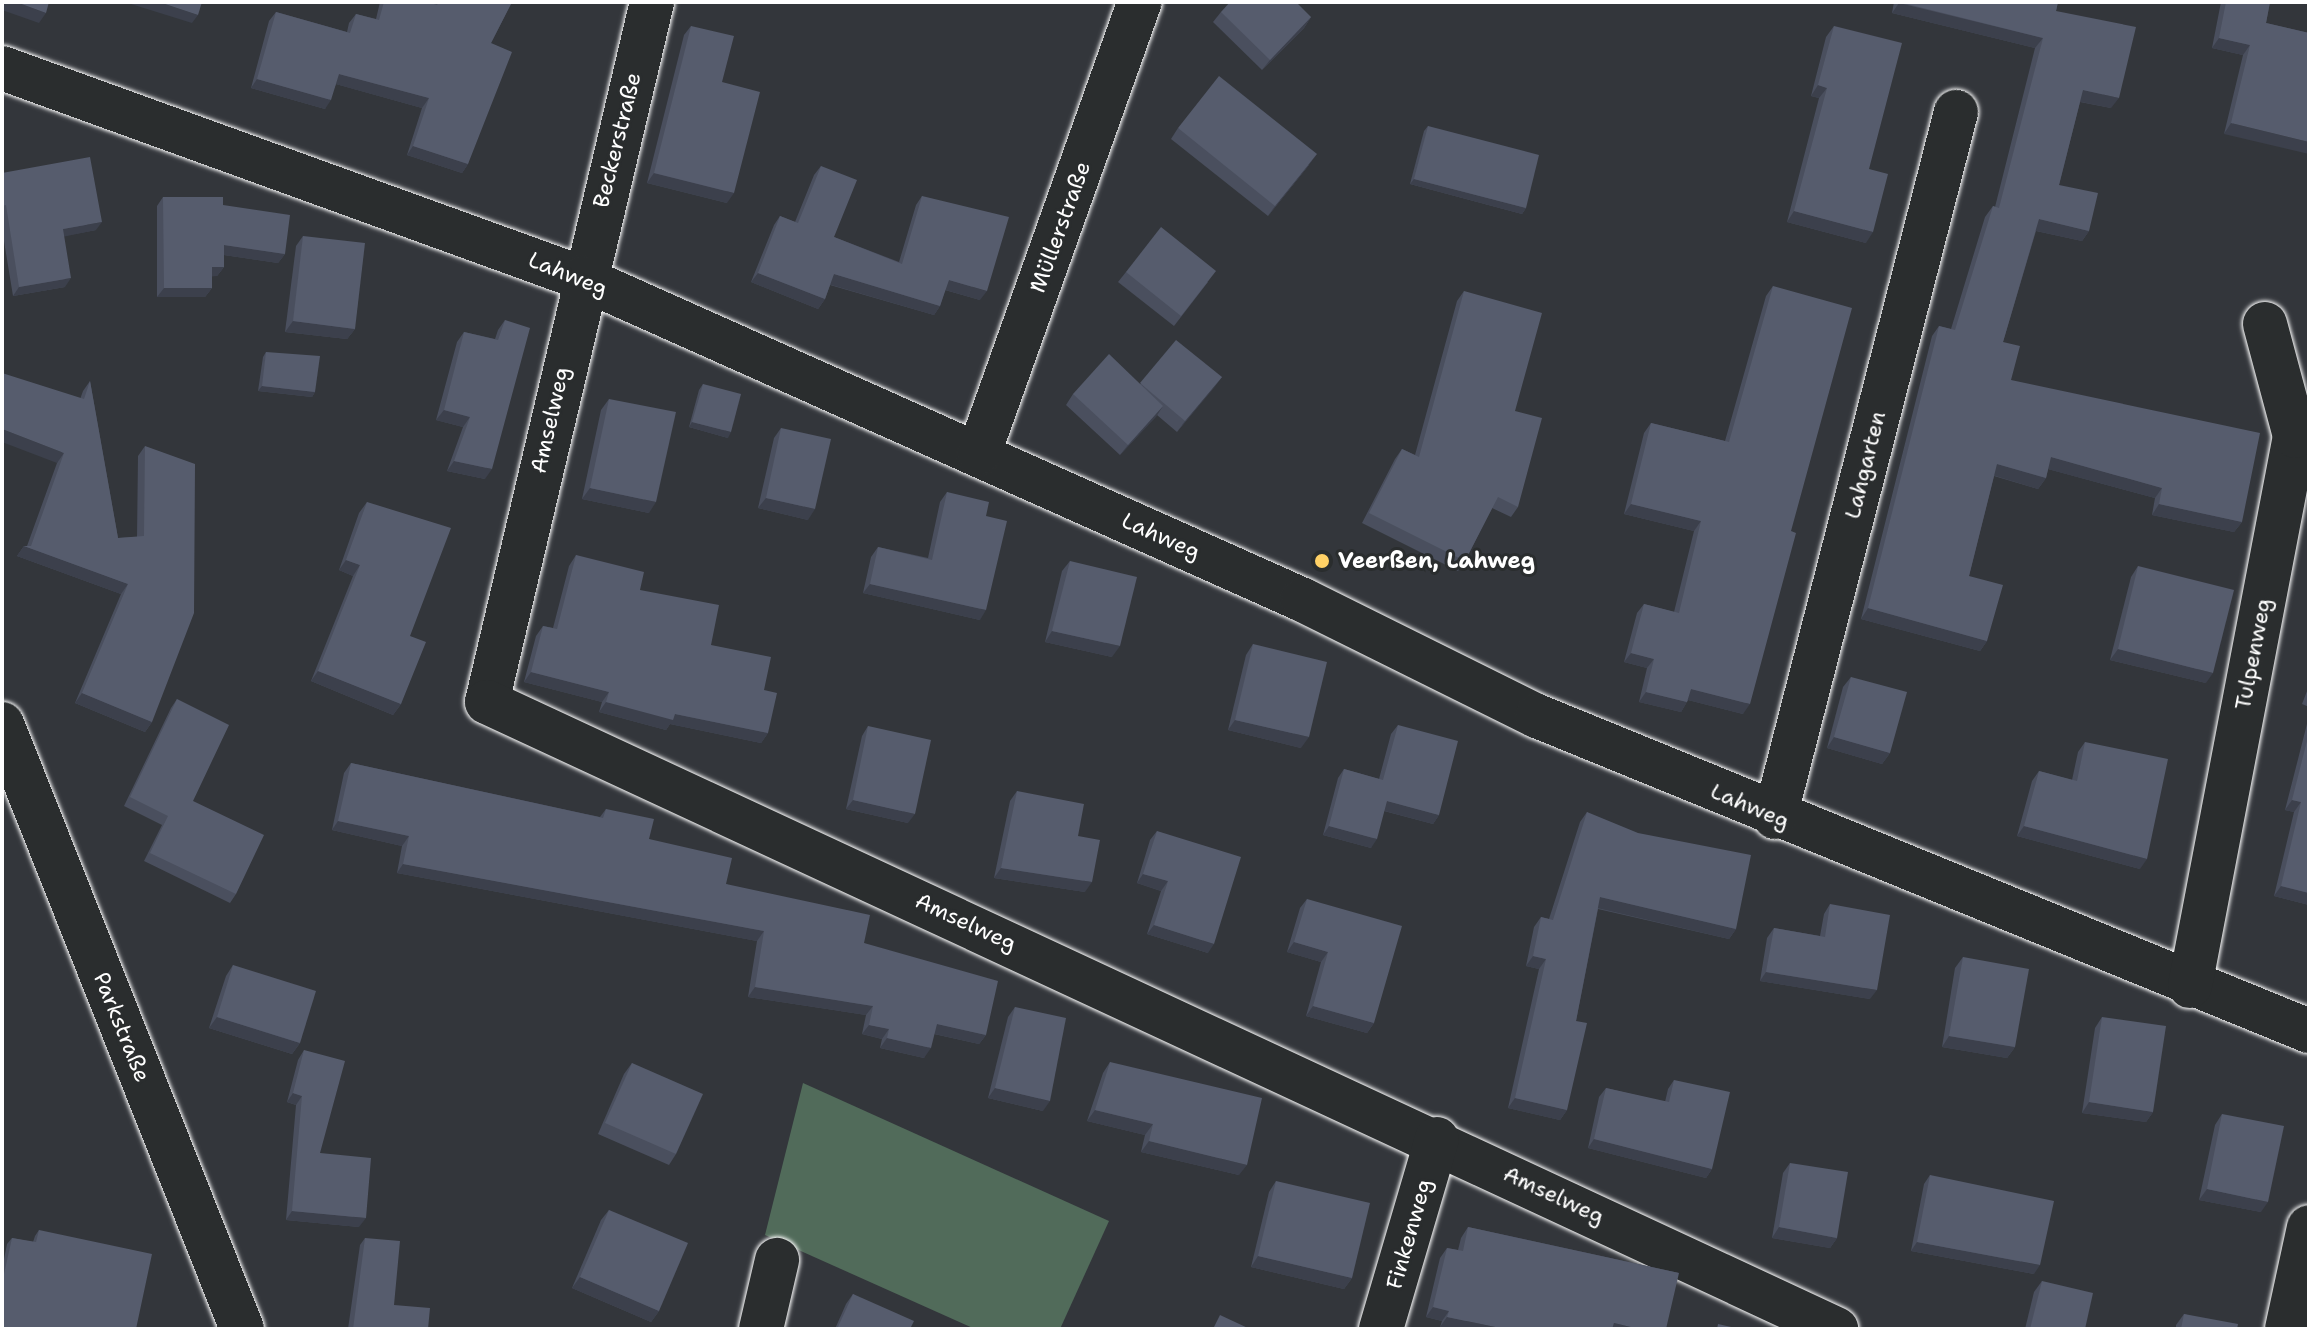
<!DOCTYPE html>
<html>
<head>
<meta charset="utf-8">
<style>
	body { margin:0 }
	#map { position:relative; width:2311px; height:1331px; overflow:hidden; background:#33363b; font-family:"Shantell Sans",sans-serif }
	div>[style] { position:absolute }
	.green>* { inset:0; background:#516b5a }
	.roads { filter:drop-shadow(0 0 2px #fff) drop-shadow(0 0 2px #fff) }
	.minor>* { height:44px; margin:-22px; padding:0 22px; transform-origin:22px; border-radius:22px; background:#2a2d2e }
	.wall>* { inset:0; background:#4a4f5e }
	.shaded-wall>* { inset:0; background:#3c404c }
	.building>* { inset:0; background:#565c6d }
	.dots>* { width:22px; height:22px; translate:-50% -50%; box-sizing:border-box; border:4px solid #2a2d2e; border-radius:50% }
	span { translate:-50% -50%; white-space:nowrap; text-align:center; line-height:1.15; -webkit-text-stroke:6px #2a2d2e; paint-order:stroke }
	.street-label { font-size:22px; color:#fff }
	.poi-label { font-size:22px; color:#fff; font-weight:700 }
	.left { translate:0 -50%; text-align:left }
	.frame { position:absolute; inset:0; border:4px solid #fff; pointer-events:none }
</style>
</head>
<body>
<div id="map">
	<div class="green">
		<div style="clip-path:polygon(803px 1083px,1109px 1221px,1060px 1329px,975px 1329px,765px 1235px)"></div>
	</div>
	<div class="roads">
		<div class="minor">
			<div style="left:652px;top:2px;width:719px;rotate:103.26deg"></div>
			<div style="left:487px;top:702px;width:1488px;rotate:24.93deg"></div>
			<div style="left:2px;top:68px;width:617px;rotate:19.9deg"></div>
			<div style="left:582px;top:278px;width:790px;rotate:24.07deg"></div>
			<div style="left:1303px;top:600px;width:261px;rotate:26.4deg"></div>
			<div style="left:1537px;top:716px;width:834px;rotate:22.2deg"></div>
			<div style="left:979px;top:453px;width:479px;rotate:-70.4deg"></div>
			<div style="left:2px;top:724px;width:651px;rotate:68.36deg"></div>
			<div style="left:1775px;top:817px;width:728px;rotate:-75.6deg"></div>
			<div style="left:2190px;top:986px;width:560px;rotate:-79.19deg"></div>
			<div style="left:2295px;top:436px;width:116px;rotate:-105deg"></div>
			<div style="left:761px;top:1329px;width:71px;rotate:-76.9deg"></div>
			<div style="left:1381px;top:1329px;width:198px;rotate:-73.6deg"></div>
			<div style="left:2287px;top:1329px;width:104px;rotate:-77.8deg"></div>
		</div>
	</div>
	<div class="wall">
		<div style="clip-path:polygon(380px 2px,427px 2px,436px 4px,437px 2px,512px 2px,491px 43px,468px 164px,462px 173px,407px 155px,422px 108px,336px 84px,325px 109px,251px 88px,269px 21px,276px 12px,347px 32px,349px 23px,356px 14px,376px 19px)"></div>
		<div style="clip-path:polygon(1894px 2px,2058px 2px,2056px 11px,2111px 108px,2080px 102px,2059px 185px,2089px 231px,2082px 241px,2036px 231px,2003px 342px,2011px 380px,2242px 522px,2234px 532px,2152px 515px,2155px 498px,2048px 469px,2046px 478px,2038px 489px,1994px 476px,1969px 576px,1987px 641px,1980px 651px,1861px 619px,1932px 336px,1939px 326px,1951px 329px,1985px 217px,1993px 206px,1995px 207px,2035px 48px,1892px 13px)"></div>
		<div style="clip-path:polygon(2221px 2px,2270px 2px,2266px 23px,2309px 33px,2224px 134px,2243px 55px,2212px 48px)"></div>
		<div style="clip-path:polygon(1221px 12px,1311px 17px,1304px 28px,1262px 70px,1213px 22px)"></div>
		<div style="clip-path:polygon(691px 26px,722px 82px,727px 203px,647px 183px,684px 35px)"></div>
		<div style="clip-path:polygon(1834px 26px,1866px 243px,1787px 222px,1819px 98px,1811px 96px,1826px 37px)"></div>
		<div style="clip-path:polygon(1428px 126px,1526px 208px,1522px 214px,1410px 184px,1424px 131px)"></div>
		<div style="clip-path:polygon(1178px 128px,1309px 165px,1268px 216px,1171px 139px)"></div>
		<div style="clip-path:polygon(821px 166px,834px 237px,899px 262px,916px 205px,922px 196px,980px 300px,945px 290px,940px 306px,934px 315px,830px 285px,825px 299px,818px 309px,751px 282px,774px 225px,780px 216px,795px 222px,814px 175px)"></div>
		<div style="clip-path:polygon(2px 173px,96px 230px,64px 236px,65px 287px,13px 296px,2px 229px)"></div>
		<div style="clip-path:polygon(163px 197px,223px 205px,285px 254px,278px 263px,224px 255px,224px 267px,217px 276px,212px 276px,212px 288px,205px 297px,157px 297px,157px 206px)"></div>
		<div style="clip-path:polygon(303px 236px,355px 329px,347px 339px,285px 332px,296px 246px)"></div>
		<div style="clip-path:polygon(1126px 272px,1208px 282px,1174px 326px,1118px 282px)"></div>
		<div style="clip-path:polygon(1773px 286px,1791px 531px,1743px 714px,1688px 700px,1681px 712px,1639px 702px,1647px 668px,1624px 662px,1637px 613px,1644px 604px,1674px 612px,1694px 531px,1624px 514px,1644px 433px,1651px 423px,1725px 441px,1766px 296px)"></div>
		<div style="clip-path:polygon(1464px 291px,1515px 411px,1518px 507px,1511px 517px,1492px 508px,1465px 561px,1458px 571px,1362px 523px,1395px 459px,1402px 449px,1415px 455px,1457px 301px)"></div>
		<div style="clip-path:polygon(505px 320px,485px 479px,447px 471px,463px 427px,436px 420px,457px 342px,464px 332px,495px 339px,498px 330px)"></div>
		<div style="clip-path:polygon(266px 352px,315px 392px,312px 397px,258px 391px,263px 357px)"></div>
		<div style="clip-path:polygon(1222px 377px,1177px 432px,1157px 415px,1120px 455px,1066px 405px,1073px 394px,1140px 384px)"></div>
		<div style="clip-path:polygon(90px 381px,118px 538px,137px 537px,138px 456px,145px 446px,152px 722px,145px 732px,75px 703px,121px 594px,17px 556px,24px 546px,27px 546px,83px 391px)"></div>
		<div style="clip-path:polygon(703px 384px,728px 438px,689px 427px,699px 390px)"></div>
		<div style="clip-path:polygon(609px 399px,649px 513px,582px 499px,601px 410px)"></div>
		<div style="clip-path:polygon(781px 428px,808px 520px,758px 508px,774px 438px)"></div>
		<div style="clip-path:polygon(947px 492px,986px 516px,980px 620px,863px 593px,871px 557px,878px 547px,928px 558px,940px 502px)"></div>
		<div style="clip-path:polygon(367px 502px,410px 636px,401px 704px,393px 715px,311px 681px,353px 576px,339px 570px,359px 513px)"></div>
		<div style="clip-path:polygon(576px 555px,640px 590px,711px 645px,764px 690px,768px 733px,761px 743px,670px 724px,666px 730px,599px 712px,602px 702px,524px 682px,536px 636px,543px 626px,553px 628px,569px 566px)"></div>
		<div style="clip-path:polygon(1070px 561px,1112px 657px,1045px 642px,1062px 571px)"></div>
		<div style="clip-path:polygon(2138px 566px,2206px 683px,2110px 660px,2131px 577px)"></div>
		<div style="clip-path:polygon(1253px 644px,1301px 748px,1228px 730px,1246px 655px)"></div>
		<div style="clip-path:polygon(1851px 677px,1890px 753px,1882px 764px,1827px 748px,1843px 687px)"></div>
		<div style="clip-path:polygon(2309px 686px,2309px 707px,2302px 704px)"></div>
		<div style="clip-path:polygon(177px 699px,193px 801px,236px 894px,230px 903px,144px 861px,162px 825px,124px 806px,171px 708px)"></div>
		<div style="clip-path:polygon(2309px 716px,2309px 905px,2274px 896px,2294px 812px,2285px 810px)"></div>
		<div style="clip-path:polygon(1398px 725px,1439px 815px,1433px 824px,1384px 811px,1371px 848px,1323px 835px,1338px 778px,1344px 769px,1379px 779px,1391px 734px)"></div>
		<div style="clip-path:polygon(868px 726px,908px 823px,846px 809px,862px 736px)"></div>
		<div style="clip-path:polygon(2085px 742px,2140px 869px,2017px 836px,2032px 781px,2039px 771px,2072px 780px,2078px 752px)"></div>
		<div style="clip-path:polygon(351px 763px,600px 817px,606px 809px,649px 839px,726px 884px,864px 943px,986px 1035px,979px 1044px,934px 1034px,924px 1058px,880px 1048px,882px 1039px,862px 1034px,866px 1015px,748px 997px,757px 941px,397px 873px,402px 846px,332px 830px,344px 773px)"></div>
		<div style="clip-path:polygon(1017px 791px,1078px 836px,1085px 892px,994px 878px,1010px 801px)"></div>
		<div style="clip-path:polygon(1587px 812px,1736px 929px,1729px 939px,1598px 909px,1576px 1021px,1567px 1110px,1560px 1120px,1508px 1108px,1539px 969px,1526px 966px,1534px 927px,1541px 917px,1549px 919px,1580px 822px)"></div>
		<div style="clip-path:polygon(1157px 831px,1208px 953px,1147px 934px,1161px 891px,1137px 883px,1150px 840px)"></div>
		<div style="clip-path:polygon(1307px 899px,1374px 1023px,1367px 1033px,1306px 1016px,1321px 962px,1287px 952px,1300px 908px)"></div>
		<div style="clip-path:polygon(1830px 904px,1870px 999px,1760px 981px,1767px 938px,1774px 928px,1820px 936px,1824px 914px)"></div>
		<div style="clip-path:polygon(1963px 957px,2015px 1047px,2007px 1058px,1942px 1047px,1955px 968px)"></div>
		<div style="clip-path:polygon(233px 965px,300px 1043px,292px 1054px,209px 1028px,226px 976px)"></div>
		<div style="clip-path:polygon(1015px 1007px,1043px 1111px,988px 1098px,1008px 1017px)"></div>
		<div style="clip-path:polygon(2102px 1017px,2153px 1112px,2146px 1122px,2082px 1113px,2095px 1028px)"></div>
		<div style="clip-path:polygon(304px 1050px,320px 1153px,359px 1227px,286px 1220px,296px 1105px,287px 1102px,298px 1060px)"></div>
		<div style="clip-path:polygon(1110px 1062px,1239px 1175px,1141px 1152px,1145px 1135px,1087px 1121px,1103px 1073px)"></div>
		<div style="clip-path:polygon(632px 1063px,676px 1154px,669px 1165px,598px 1134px,624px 1074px)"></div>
		<div style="clip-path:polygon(1674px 1080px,1712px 1169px,1706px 1178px,1588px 1148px,1599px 1097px,1606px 1088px,1665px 1102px,1668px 1089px)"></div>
		<div style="clip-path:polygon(2222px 1114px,2261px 1212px,2199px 1200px,2215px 1125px)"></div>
		<div style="clip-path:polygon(1790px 1163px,1837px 1238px,1830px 1248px,1772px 1238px,1783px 1173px)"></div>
		<div style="clip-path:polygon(1930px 1175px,2034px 1274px,1911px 1251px,1924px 1184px)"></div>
		<div style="clip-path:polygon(1276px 1181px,1352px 1278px,1344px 1289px,1251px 1267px,1269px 1192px)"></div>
		<div style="clip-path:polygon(609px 1210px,659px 1311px,651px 1322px,572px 1288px,601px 1220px)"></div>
		<div style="clip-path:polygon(1468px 1227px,1679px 1273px,1440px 1327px,1442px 1321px,1426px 1317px,1440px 1258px,1447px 1248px,1458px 1250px,1461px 1238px)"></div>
		<div style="clip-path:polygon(39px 1230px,136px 1329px,2px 1329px,2px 1269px,7px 1244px,12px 1238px,33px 1242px,35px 1236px)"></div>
		<div style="clip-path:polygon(365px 1238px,394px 1305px,428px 1329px,348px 1329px,360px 1245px)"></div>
		<div style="clip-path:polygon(2042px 1281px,2085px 1329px,2025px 1329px,2034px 1292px)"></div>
		<div style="clip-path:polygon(853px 1294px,910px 1329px,835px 1329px,846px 1304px)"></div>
		<div style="clip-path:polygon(2184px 1314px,2237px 1329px,2176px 1329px,2176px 1325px)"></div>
	</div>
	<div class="shaded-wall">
		<div style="clip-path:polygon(2px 2px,16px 2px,46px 13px,39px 23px,2px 10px)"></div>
		<div style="clip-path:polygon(133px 2px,159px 2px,198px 15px,192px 23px,131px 4px)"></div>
		<div style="clip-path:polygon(1899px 3px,2043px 38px,2035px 48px,1892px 13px)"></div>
		<div style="clip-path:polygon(1311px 17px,1304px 28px,1262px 70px,1270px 60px)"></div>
		<div style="clip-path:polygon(2219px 38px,2250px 45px,2243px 55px,2212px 48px)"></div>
		<div style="clip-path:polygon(339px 74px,429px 98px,422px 108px,332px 83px)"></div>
		<div style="clip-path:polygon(257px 79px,331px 100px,325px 109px,251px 88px)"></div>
		<div style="clip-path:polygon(1818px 85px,1827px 88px,1819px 98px,1811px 96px)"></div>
		<div style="clip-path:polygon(2083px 90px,2119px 98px,2111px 108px,2076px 101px)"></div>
		<div style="clip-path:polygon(2231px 123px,2309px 142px,2309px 154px,2224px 134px)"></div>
		<div style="clip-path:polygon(413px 146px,468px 164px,462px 173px,407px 155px)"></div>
		<div style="clip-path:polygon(1317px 154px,1309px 165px,1268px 216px,1275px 206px)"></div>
		<div style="clip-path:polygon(654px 173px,734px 193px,727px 203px,647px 183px)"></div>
		<div style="clip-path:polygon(1414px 179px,1526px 208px,1522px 214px,1410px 184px)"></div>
		<div style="clip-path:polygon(1794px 211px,1873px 232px,1866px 243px,1787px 222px)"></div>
		<div style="clip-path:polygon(2039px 219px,2089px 231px,2082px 241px,2032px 230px)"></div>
		<div style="clip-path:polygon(102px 222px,96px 230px,57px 238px,63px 229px)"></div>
		<div style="clip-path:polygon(224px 245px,285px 254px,278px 263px,217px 254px)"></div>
		<div style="clip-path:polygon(212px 267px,224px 267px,217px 276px,206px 277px)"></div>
		<div style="clip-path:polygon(758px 273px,825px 299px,818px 309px,751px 282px)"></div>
		<div style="clip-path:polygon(834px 274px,940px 306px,934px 315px,828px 284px)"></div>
		<div style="clip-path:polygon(71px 278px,65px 287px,13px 296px,19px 287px)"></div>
		<div style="clip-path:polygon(949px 280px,987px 291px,980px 300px,942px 289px)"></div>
		<div style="clip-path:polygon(164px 288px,212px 288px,205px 297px,157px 297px)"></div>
		<div style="clip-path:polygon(293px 321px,355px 329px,347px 339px,285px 332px)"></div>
		<div style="clip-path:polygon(1222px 377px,1214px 388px,1177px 432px,1185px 421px)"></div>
		<div style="clip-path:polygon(262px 386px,315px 392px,312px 397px,258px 391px)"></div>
		<div style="clip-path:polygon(1163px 406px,1156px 417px,1120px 455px,1128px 445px)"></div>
		<div style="clip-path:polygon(444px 410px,470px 417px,463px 427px,436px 420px)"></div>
		<div style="clip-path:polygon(692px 422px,731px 432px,728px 438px,689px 427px)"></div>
		<div style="clip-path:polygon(2px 429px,64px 453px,57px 463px,2px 442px)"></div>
		<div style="clip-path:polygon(2051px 457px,2162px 488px,2155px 498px,2044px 468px)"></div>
		<div style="clip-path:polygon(454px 461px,492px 469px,485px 479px,447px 471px)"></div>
		<div style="clip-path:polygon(1997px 464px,2046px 478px,2038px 489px,1989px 474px)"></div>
		<div style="clip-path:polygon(590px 488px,656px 502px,649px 513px,582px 499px)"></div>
		<div style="clip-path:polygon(766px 498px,815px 509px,808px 520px,758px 508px)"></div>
		<div style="clip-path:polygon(1631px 504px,1701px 521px,1694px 531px,1624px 514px)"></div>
		<div style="clip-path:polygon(2159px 504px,2242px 522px,2234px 532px,2152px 515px)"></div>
		<div style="clip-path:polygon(24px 546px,128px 584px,121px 594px,17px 556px)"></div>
		<div style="clip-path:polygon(346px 560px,360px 565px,353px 576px,339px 570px)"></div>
		<div style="clip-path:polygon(870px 584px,986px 610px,980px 620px,863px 593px)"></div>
		<div style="clip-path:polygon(1868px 608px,1987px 641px,1980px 651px,1861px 619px)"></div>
		<div style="clip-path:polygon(1052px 631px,1120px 646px,1112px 657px,1045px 642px)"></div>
		<div style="clip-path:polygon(2118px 649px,2213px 673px,2206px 683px,2110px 660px)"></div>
		<div style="clip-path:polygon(1631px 653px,1654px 659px,1647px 668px,1624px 662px)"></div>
		<div style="clip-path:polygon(318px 671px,401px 704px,393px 715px,311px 681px)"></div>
		<div style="clip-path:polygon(531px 672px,609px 692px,602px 702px,524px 682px)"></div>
		<div style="clip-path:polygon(1691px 689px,1750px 704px,1743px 714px,1684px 699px)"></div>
		<div style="clip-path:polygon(1646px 692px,1687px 702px,1681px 712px,1639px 702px)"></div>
		<div style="clip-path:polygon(82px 693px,152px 722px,145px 732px,75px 703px)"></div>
		<div style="clip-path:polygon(606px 702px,675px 714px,768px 733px,761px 743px,670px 724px,666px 730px,599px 712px)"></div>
		<div style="clip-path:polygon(1235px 720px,1309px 737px,1301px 748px,1228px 730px)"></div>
		<div style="clip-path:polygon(1834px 737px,1890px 753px,1882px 764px,1827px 748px)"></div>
		<div style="clip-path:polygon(853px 800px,915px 814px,908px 823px,846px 809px)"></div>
		<div style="clip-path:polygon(2292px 800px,2301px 802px,2294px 812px,2285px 810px)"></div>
		<div style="clip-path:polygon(1387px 801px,1439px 815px,1433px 824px,1381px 810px)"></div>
		<div style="clip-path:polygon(338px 821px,409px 836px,402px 846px,332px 830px)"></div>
		<div style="clip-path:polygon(1329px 826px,1377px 839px,1371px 848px,1323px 835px)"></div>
		<div style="clip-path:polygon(2024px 826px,2147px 859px,2140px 869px,2017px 836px)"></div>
		<div style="clip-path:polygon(403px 864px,764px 931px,757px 941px,397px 873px)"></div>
		<div style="clip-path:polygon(1001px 868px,1092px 882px,1085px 892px,994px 878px)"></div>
		<div style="clip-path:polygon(1143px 874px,1168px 881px,1161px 891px,1137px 883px)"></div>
		<div style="clip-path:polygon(2281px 886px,2309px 893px,2309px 905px,2274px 896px)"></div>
		<div style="clip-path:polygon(1600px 897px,1736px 929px,1729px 939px,1593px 907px)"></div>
		<div style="clip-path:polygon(1154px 925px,1214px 944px,1208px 953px,1147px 934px)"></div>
		<div style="clip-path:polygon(1294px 942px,1328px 952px,1321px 962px,1287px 952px)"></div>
		<div style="clip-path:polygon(1533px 956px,1546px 959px,1539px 969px,1526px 966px)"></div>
		<div style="clip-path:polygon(1766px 972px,1877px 990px,1870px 999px,1760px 981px)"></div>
		<div style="clip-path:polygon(755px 987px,873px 1006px,866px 1015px,748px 997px)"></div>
		<div style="clip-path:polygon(1313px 1006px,1374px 1023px,1367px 1033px,1306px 1016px)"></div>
		<div style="clip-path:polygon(217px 1017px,300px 1043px,292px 1054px,209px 1028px)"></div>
		<div style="clip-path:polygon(937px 1024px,986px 1035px,979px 1044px,930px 1033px)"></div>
		<div style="clip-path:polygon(869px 1025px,889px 1029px,882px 1039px,862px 1034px)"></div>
		<div style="clip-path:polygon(1949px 1036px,2015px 1047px,2007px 1058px,1942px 1047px)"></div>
		<div style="clip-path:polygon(887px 1038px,931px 1048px,924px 1058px,880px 1048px)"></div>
		<div style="clip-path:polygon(995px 1088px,1050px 1101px,1043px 1111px,988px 1098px)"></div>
		<div style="clip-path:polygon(293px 1093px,302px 1096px,296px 1105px,287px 1102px)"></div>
		<div style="clip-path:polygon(1515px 1098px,1567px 1110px,1560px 1120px,1508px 1108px)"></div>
		<div style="clip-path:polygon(2089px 1102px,2153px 1112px,2146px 1122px,2082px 1113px)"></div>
		<div style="clip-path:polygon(1095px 1110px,1153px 1124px,1145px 1135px,1087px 1121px)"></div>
		<div style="clip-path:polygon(1594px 1139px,1712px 1169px,1706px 1178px,1588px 1148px)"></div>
		<div style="clip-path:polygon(1149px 1141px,1247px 1165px,1239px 1175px,1141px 1152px)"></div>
		<div style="clip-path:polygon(2207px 1189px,2268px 1202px,2261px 1212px,2199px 1200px)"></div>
		<div style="clip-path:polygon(292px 1211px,366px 1218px,359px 1227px,286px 1220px)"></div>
		<div style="clip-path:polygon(1779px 1227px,1837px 1238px,1830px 1248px,1772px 1238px)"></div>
		<div style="clip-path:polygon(1917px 1242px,2040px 1265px,2034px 1274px,1911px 1251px)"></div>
		<div style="clip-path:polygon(1258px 1256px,1352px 1278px,1344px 1289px,1251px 1267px)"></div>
		<div style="clip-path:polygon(580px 1277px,659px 1311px,651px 1322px,572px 1288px)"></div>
		<div style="clip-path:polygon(1433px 1307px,1449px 1311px,1442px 1321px,1426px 1317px)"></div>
		<div style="clip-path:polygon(1447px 1317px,1505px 1329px,1448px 1329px,1440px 1327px)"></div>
		<div style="clip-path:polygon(1614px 1323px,1639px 1329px,1609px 1329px)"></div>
	</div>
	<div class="building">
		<div style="clip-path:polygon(16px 2px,49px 2px,46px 13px)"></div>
		<div style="clip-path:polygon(159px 2px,202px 2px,198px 15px)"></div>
		<div style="clip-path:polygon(384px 2px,427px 2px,437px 5px,439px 2px,512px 2px,491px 43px,512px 52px,468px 164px,413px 146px,429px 98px,339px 74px,331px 100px,257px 79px,276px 12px,350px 33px,356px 14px,379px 20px)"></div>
		<div style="clip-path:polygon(1230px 2px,1296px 2px,1311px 17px,1270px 60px,1221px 12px)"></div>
		<div style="clip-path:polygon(1899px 2px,2058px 2px,2056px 11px,2136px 27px,2119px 98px,2083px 90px,2059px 185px,2098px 193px,2089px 231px,2039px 219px,2003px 342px,2020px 346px,2011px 380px,2260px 433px,2242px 522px,2159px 504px,2162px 488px,2051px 457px,2046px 478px,1997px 464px,1969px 576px,2003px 585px,1987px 641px,1868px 608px,1939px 326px,1955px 330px,1993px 206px,1999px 208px,2043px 38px)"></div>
		<div style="clip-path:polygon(2226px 2px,2270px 2px,2266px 23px,2309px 33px,2309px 142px,2231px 123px,2250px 45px,2219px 38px)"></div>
		<div style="clip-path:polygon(691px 26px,734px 36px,722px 82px,760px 92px,734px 193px,654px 173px)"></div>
		<div style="clip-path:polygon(1834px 26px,1902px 43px,1869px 169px,1888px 174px,1873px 232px,1794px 211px,1827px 88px,1818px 85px)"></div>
		<div style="clip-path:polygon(1219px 76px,1317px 154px,1275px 206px,1178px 128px)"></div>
		<div style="clip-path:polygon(1428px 126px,1539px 155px,1526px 208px,1414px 179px)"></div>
		<div style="clip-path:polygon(90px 157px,102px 222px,63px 229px,71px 278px,19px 287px,6px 205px,2px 206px,2px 173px)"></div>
		<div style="clip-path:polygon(821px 166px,857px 180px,834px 237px,902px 264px,922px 196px,1009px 217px,987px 291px,949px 280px,940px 306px,834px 274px,825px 299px,758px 273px,780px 216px,798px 223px)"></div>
		<div style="clip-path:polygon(163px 197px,223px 197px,223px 205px,290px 215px,285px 254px,224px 245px,224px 267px,212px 267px,212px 288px,164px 288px)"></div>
		<div style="clip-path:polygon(1161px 227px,1216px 271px,1181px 316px,1126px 272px)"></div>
		<div style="clip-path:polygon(303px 236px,365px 243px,355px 329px,293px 321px)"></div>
		<div style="clip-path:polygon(1773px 286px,1852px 308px,1791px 531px,1796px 533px,1750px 704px,1691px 689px,1687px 702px,1646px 692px,1654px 659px,1631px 653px,1644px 604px,1679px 613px,1701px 521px,1631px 504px,1651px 423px,1729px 442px)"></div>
		<div style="clip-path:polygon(1464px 291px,1542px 313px,1515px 411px,1542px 418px,1518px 507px,1498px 497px,1465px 561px,1369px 513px,1402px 449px,1419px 457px)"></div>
		<div style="clip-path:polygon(505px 320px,530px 328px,492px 469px,454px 461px,470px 417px,444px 410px,464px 332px,498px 340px)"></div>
		<div style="clip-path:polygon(1176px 340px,1222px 377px,1185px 421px,1140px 383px)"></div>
		<div style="clip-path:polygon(266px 352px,320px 356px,315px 392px,262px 386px)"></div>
		<div style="clip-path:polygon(1109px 354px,1163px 406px,1128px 445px,1073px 394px)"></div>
		<div style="clip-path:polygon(2px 373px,84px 399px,90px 381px,118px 538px,144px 536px,145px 446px,195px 464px,194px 613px,152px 722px,82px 693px,128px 584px,24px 546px,31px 546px,64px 453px,2px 429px)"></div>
		<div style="clip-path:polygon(703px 384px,741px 394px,731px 432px,692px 422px)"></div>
		<div style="clip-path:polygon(609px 399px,676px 412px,656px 502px,590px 488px)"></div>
		<div style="clip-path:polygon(781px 428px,831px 439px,815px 509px,766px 498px)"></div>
		<div style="clip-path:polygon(947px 492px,989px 502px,986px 516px,1007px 521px,986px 610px,870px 584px,878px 547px,932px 560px)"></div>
		<div style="clip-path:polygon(367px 502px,451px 528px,410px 636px,426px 642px,401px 704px,318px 671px,360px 565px,346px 560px)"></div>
		<div style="clip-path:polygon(576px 555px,644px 572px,640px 590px,719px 605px,711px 645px,771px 657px,764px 690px,777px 693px,768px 733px,675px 714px,673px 720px,606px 702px,609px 692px,531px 672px,543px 626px,557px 629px)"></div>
		<div style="clip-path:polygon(1070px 561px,1137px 577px,1120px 646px,1052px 631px)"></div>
		<div style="clip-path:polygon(2138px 566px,2234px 590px,2213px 673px,2118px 649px)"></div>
		<div style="clip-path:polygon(1253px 644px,1327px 662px,1309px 737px,1235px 720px)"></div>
		<div style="clip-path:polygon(1851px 677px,1907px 692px,1890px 753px,1834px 737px)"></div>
		<div style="clip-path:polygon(177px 699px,229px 725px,193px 801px,264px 835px,236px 894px,150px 853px,168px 816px,130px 797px)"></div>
		<div style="clip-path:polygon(1398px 725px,1458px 741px,1439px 815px,1387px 801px,1377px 839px,1329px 826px,1344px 769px,1383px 780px)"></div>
		<div style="clip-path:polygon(868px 726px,931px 740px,915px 814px,853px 800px)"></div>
		<div style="clip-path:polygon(2309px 733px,2309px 893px,2281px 886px,2301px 802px,2292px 800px)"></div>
		<div style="clip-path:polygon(2085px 742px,2168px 759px,2147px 859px,2024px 826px,2039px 771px,2077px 781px)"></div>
		<div style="clip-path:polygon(351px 763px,603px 818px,606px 809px,654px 819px,649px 839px,732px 858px,726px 884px,870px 915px,864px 943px,998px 981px,986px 1035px,937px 1024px,931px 1048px,887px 1038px,889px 1029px,869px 1025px,873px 1006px,755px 987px,764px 931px,403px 864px,409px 836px,338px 821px)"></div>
		<div style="clip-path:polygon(1017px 791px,1084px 804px,1078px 836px,1100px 840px,1092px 882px,1001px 868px)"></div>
		<div style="clip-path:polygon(1587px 812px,1638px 833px,1751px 855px,1736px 929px,1600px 897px,1576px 1021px,1587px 1023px,1567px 1110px,1515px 1098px,1546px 959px,1533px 956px,1541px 917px,1553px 920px)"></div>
		<div style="clip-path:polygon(1157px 831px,1241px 857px,1214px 944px,1154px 925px,1168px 881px,1143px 874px)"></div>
		<div style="clip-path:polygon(1307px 899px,1402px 926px,1374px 1023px,1313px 1006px,1328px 952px,1294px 942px)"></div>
		<div style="clip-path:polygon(1830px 904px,1890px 915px,1877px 990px,1766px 972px,1774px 928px,1825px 937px)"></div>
		<div style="clip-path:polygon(1963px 957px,2029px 969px,2015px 1047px,1949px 1036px)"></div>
		<div style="clip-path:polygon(233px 965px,316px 991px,300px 1043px,217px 1017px)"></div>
		<div style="clip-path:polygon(1015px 1007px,1066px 1018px,1050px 1101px,995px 1088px)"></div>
		<div style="clip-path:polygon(2102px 1017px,2166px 1026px,2153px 1112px,2089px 1102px)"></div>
		<div style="clip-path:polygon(304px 1050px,345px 1061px,320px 1153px,371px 1158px,366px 1218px,292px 1211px,302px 1096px,293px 1093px)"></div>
		<div style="clip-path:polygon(1110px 1062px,1262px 1098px,1247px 1165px,1149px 1141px,1153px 1124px,1095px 1110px)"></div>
		<div style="clip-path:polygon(632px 1063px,703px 1094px,676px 1154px,605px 1123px)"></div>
		<div style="clip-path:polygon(1674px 1080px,1730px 1092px,1712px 1169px,1594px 1139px,1606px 1088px,1669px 1102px)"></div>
		<div style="clip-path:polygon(2222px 1114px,2284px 1126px,2268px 1202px,2207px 1189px)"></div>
		<div style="clip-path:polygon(1790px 1163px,1848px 1172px,1837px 1238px,1779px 1227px)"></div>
		<div style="clip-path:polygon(1930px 1175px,2054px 1201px,2040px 1265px,1917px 1242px)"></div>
		<div style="clip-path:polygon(1276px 1181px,1370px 1203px,1352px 1278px,1258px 1256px)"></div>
		<div style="clip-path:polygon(609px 1210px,688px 1243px,659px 1311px,580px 1277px)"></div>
		<div style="clip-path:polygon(1468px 1227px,1679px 1273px,1666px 1329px,1639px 1329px,1614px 1323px,1612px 1329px,1505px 1329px,1447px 1317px,1449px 1311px,1433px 1307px,1447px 1248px,1463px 1251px)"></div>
		<div style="clip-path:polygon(39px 1230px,152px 1254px,136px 1329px,2px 1329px,2px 1283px,12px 1238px,36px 1242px)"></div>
		<div style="clip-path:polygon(365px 1238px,400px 1241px,394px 1305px,430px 1308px,428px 1329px,353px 1329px)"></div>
		<div style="clip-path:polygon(2042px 1281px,2093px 1293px,2085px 1329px,2030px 1329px)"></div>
		<div style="clip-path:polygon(853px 1294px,914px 1321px,910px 1329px,837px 1329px)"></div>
		<div style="clip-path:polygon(2184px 1314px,2238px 1324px,2237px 1329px,2181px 1329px)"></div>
		<div style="clip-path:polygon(1220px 1315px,1250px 1329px,1213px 1329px)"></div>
		<div style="clip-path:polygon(1718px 1324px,1740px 1329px,1717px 1329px)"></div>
	</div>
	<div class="dots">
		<div style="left:1322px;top:561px;background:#ffd166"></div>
	</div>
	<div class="street-label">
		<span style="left:617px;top:140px;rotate:-76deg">Beckerstraße</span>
		<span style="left:1060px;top:227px;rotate:-70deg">Müllerstraße</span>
		<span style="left:568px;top:274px;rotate:22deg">Lahweg</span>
		<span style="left:550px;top:420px;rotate:-77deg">Amselweg</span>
		<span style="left:1865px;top:465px;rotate:-76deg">Lahgarten</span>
		<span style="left:1161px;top:536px;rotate:24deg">Lahweg</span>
		<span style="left:2253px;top:654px;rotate:-79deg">Tulpenweg</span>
		<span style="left:1750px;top:806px;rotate:23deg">Lahweg</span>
		<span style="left:966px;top:922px;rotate:25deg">Amselweg</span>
		<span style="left:122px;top:1027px;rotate:68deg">Parkstraße</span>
		<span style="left:1554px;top:1195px;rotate:25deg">Amselweg</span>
		<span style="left:1409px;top:1234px;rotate:-74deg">Finkenweg</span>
	</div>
	<div class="poi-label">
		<span class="left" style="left:1338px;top:561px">Veerßen, Lahweg</span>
	</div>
	<div class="frame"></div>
</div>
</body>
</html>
